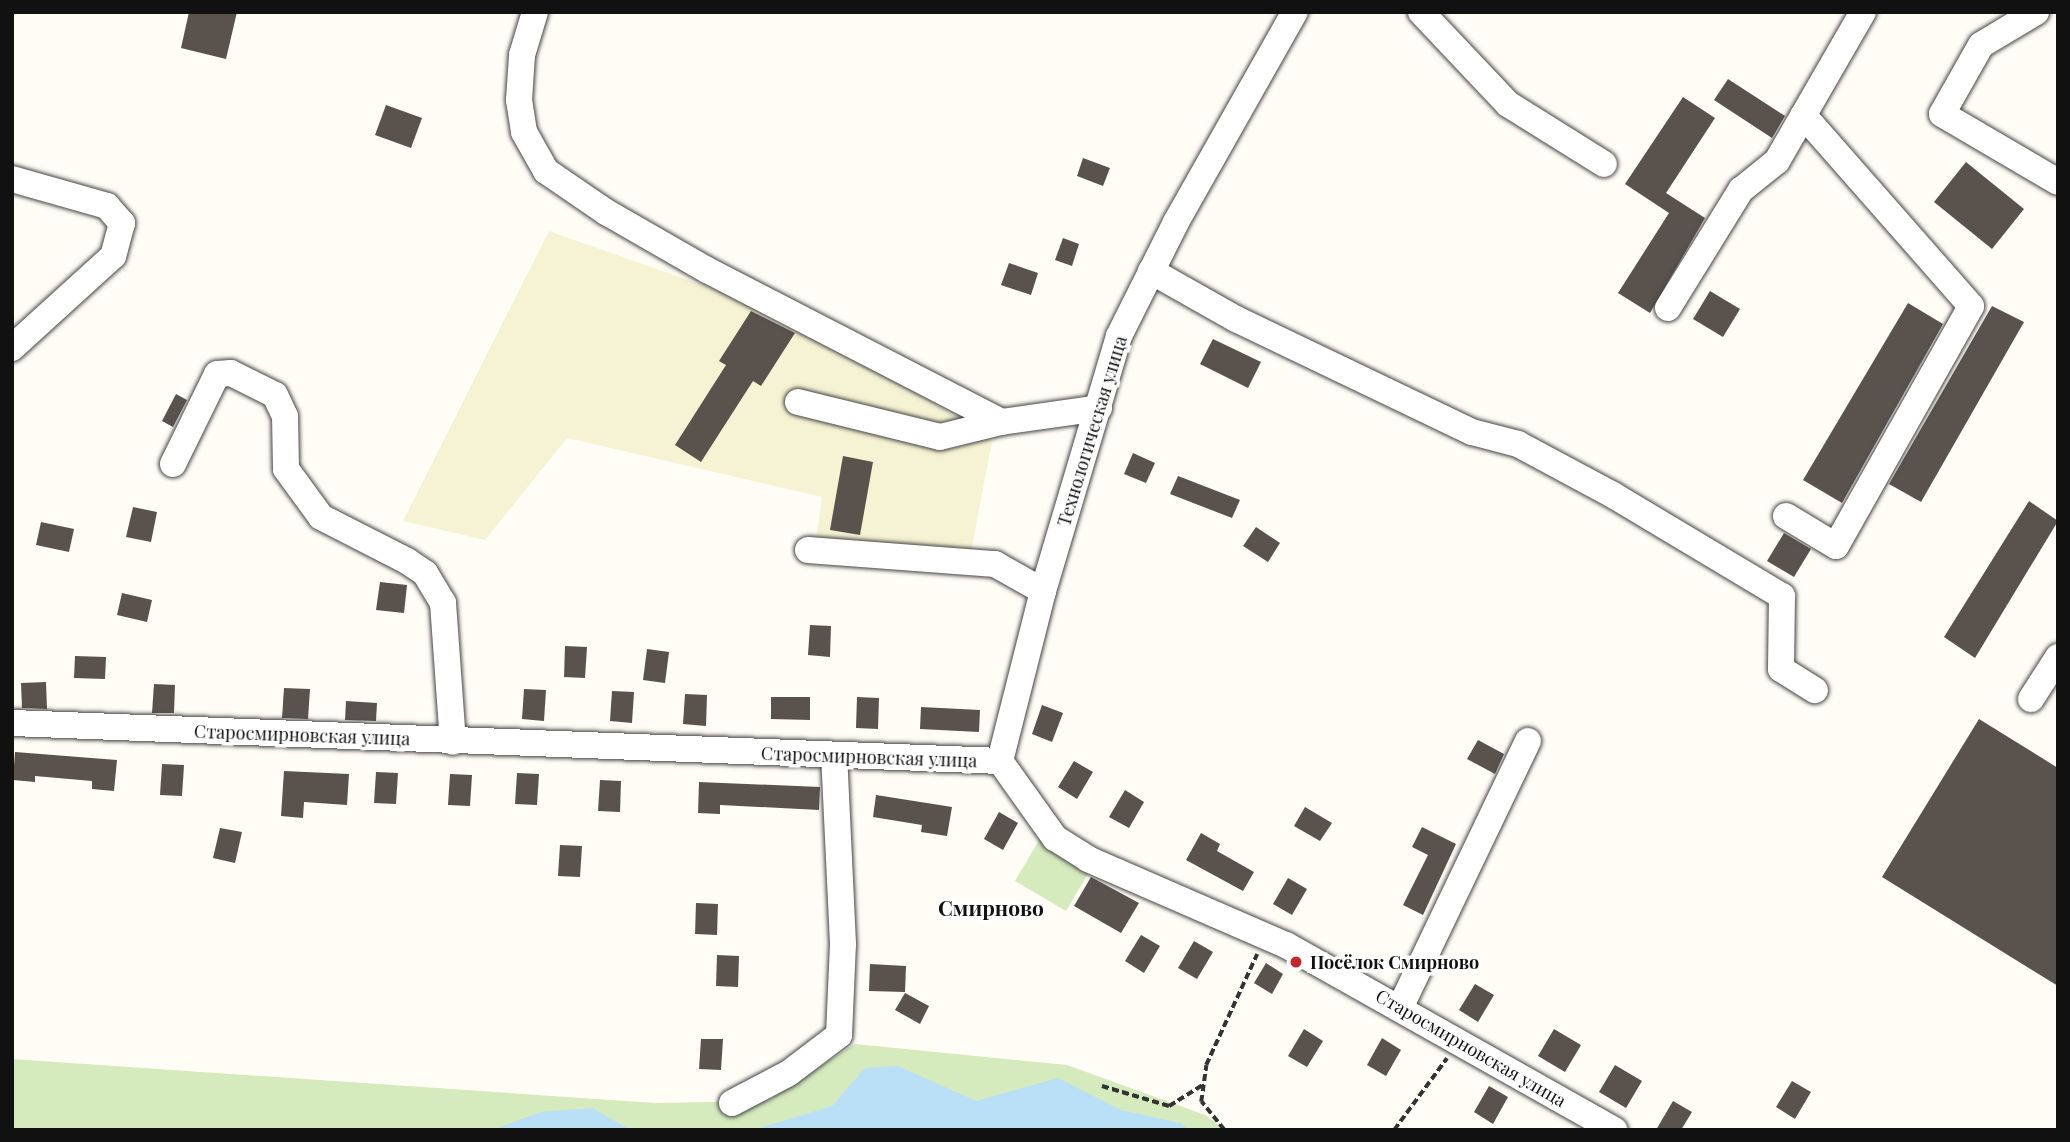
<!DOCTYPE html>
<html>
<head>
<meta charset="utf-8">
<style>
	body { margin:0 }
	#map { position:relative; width:2070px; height:1142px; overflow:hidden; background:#fffdf5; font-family:"Playfair Display",serif }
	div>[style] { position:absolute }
	.farmland>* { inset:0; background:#f6f3d4 }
	.green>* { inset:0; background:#d5ebbd }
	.water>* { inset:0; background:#b9e0f7 }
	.building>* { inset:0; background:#5a524d }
	.path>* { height:3.5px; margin-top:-1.75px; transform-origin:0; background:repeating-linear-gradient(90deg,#333 0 7px,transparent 0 10.5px) }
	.roads { filter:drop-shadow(0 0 2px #444) drop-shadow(0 0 2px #444) }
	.minor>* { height:26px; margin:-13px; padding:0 13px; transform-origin:13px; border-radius:13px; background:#fff }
	.dots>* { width:19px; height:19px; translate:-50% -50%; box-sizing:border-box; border:4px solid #fff; border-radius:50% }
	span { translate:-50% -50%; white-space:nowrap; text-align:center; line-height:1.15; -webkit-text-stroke:7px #fff; paint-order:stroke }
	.street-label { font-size:18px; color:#111 }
	.poi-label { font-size:18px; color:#111; font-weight:700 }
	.left { translate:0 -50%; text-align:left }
	.quarter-label { font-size:21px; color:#111; font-weight:700 }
	.frame { position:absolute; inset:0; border:14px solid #111; pointer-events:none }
</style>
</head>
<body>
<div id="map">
	<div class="farmland">
		<div style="clip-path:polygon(549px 231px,756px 304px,894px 377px,992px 441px,970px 558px,816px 539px,822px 497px,567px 438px,485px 540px,403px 521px)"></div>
	</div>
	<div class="green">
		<div style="clip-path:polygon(1041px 837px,1092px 867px,1066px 911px,1015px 881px)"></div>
		<div style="clip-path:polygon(855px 1044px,1067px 1065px,1205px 1115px,1226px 1130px,12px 1130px,12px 1059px,655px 1103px,768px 1101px)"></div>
	</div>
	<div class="water">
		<div style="clip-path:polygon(898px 1066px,976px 1101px,1058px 1078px,1121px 1110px,1180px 1123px,1189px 1130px,753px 1130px,832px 1106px,865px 1068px)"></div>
		<div style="clip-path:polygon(592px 1108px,631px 1130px,492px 1130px,541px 1112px)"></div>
	</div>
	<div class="building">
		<div style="clip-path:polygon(189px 12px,237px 12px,226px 59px,181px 48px)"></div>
		<div style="clip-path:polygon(1728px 79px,1785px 116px,1772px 138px,1714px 100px)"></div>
		<div style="clip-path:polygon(1683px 97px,1715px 118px,1666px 193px,1705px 218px,1650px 313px,1618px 293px,1669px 213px,1625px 184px)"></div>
		<div style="clip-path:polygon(386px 105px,422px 118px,411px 148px,375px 135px)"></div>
		<div style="clip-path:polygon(1083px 158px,1110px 168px,1103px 186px,1077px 176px)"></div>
		<div style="clip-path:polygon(1966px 162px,2024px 209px,1992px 249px,1934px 202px)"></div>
		<div style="clip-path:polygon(1063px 238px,1079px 244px,1072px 266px,1055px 260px)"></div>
		<div style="clip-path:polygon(1009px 263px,1038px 273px,1031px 295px,1001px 285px)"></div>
		<div style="clip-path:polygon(1710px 291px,1740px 309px,1723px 337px,1693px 319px)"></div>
		<div style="clip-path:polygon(1908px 303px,1943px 324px,1842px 503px,1803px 480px)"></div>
		<div style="clip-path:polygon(1992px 306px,2024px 322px,1921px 502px,1889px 484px)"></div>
		<div style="clip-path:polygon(751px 311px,795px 333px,761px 386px,753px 381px,701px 462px,675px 445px,726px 365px,719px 361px)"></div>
		<div style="clip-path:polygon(1213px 339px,1261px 362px,1248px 388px,1200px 364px)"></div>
		<div style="clip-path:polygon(176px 394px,187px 400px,173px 427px,162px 421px)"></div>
		<div style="clip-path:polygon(1133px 453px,1155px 463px,1146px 483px,1124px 474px)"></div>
		<div style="clip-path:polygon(843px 456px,873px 462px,860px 535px,830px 530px)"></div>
		<div style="clip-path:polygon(1178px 476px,1240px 500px,1232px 518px,1170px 494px)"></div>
		<div style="clip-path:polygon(2029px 501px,2058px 521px,1975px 658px,1944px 637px)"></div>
		<div style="clip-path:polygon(133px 507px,157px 512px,151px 542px,126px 537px)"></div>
		<div style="clip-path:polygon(41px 522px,74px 529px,69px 552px,36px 545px)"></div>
		<div style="clip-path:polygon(1256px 527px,1280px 543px,1268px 562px,1243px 546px)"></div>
		<div style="clip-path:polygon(1784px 533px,1811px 549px,1794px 577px,1767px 561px)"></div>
		<div style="clip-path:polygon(380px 582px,407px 585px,404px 613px,376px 610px)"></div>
		<div style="clip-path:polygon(122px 593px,152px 600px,147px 622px,117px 615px)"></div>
		<div style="clip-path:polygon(810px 625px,831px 626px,830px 657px,808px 655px)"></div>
		<div style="clip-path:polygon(565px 646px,587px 647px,585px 678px,564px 677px)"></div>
		<div style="clip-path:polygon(647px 649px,669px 652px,665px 683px,643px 680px)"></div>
		<div style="clip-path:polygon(75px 656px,106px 657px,105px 679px,74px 678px)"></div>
		<div style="clip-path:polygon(46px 682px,47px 709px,22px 708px,21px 683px)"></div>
		<div style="clip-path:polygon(154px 684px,175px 685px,174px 713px,152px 713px)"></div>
		<div style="clip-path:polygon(284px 688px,310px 689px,308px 719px,282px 718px)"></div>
		<div style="clip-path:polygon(524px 689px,546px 690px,544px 721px,522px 719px)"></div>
		<div style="clip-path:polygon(612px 691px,634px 692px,632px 723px,610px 721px)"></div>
		<div style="clip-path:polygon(685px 694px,707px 695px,706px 726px,683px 724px)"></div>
		<div style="clip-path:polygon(771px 697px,810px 697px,810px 720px,771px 719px)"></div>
		<div style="clip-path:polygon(857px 697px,879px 698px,878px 729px,856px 728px)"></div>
		<div style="clip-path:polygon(346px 701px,377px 703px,376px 721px,345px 720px)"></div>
		<div style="clip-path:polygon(1042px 705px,1063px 713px,1052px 742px,1032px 734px)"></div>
		<div style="clip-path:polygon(921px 707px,980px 710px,979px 732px,920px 729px)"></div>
		<div style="clip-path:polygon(1979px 719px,2058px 768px,2058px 986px,1882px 877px)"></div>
		<div style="clip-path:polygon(1478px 740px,1504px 754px,1495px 774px,1467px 759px)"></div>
		<div style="clip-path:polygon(15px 752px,117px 760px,114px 791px,92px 789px,92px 781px,35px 776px,35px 782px,13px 780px)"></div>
		<div style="clip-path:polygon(1074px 761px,1093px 772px,1077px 799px,1058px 787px)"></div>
		<div style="clip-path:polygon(162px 764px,184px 765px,182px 796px,160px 795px)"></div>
		<div style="clip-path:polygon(284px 771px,349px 774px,347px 805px,304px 802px,303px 818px,281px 816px)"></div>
		<div style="clip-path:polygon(376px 772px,398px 773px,396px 804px,374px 803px)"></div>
		<div style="clip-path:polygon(517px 773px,539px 774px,537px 805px,515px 804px)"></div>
		<div style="clip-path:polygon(450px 774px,472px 775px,470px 806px,448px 805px)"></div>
		<div style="clip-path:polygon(600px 780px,621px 781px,620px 812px,598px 811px)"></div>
		<div style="clip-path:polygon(699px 782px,820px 787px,819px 810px,720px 805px,720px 814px,698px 813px)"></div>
		<div style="clip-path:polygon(1125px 790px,1144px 802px,1129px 828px,1109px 817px)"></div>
		<div style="clip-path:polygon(876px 795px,952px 807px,947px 836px,921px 832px,922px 825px,873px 817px)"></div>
		<div style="clip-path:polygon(1305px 807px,1332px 823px,1320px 841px,1294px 826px)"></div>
		<div style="clip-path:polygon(999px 812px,1018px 823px,1003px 850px,984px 839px)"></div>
		<div style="clip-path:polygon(1422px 827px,1456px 844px,1423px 915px,1403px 905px,1428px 855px,1412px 847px)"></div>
		<div style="clip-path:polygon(220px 828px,242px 832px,235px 863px,213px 858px)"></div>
		<div style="clip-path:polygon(1201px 833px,1220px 844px,1217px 851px,1254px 872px,1243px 891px,1186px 860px)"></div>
		<div style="clip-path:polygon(560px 845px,582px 846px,580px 877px,558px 876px)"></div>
		<div style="clip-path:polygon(1091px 877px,1139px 903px,1121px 933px,1074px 906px)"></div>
		<div style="clip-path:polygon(1288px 878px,1307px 889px,1292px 915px,1273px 904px)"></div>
		<div style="clip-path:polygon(696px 903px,718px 904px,717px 935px,695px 934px)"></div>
		<div style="clip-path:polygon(1141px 935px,1160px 946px,1144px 973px,1125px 961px)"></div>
		<div style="clip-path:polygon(1194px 941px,1213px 952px,1197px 979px,1178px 968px)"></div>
		<div style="clip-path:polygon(717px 955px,739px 956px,738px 987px,716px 986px)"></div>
		<div style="clip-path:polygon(1266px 963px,1283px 974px,1272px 994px,1254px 983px)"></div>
		<div style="clip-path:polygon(870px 964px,906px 966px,905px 992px,869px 991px)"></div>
		<div style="clip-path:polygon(1475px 984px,1494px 995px,1478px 1022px,1459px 1010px)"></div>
		<div style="clip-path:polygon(905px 993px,929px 1006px,920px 1024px,895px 1010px)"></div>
		<div style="clip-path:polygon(1304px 1029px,1323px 1041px,1307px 1067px,1288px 1056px)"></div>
		<div style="clip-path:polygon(1554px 1029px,1581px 1045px,1565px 1072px,1538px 1056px)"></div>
		<div style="clip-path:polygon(1382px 1038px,1401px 1050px,1386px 1076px,1367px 1065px)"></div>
		<div style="clip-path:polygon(701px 1039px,723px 1039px,721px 1070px,699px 1069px)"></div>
		<div style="clip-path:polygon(1615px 1065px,1642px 1081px,1626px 1108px,1599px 1092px)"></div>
		<div style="clip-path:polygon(1792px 1081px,1811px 1092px,1795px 1119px,1776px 1107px)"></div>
		<div style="clip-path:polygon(1489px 1086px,1508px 1097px,1493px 1124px,1474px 1112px)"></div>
		<div style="clip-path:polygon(1673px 1101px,1692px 1112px,1681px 1130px,1656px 1130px)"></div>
	</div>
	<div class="path">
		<div style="left:1102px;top:1086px;width:70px;rotate:16.6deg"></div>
		<div style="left:1169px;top:1106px;width:40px;rotate:-32deg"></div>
		<div style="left:1224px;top:1130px;width:36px;rotate:-129deg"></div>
		<div style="left:1201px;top:1102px;width:37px;rotate:-82deg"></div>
		<div style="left:1206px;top:1065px;width:122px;rotate:-65.3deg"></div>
		<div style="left:1394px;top:1130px;width:89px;rotate:-53.6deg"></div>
	</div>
	<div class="roads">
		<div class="minor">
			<div style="left:535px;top:12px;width:45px;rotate:106.8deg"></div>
			<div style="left:522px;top:55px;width:45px;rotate:93.8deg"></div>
			<div style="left:519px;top:100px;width:32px;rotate:81deg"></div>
			<div style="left:524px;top:132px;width:45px;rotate:60.6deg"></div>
			<div style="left:546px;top:171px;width:73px;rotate:34.3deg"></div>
			<div style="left:606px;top:212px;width:116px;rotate:29.9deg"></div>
			<div style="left:707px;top:270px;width:331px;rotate:27.3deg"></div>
			<div style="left:1001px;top:422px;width:99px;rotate:-8.1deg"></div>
			<div style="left:1421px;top:12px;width:127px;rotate:46.6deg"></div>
			<div style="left:1508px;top:104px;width:113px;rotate:32deg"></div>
			<div style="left:2036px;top:12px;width:64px;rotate:149deg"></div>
			<div style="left:1981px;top:45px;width:79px;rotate:119.5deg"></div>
			<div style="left:1942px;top:114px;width:134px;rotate:30.4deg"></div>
			<div style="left:12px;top:179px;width:99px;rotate:15.9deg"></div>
			<div style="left:107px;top:206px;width:23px;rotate:49deg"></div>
			<div style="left:122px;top:223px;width:34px;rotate:105deg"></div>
			<div style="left:113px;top:256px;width:137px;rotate:137.7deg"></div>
			<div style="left:1151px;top:271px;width:98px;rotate:29.5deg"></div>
			<div style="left:1236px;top:319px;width:262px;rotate:25.6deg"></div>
			<div style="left:1472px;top:432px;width:48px;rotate:14.6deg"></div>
			<div style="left:1518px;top:444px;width:108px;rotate:28.2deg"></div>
			<div style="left:1613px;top:495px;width:197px;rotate:30.9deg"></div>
			<div style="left:1782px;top:596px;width:73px;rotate:90.8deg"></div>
			<div style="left:1781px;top:669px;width:40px;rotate:32deg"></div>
			<div style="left:1668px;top:308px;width:139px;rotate:-58.3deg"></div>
			<div style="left:1741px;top:190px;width:46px;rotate:-38.9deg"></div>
			<div style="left:1777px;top:161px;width:172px;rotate:-60deg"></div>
			<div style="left:798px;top:402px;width:146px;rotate:13.8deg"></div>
			<div style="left:940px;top:437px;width:63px;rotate:-13.8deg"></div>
			<div style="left:173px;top:464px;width:100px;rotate:-63.9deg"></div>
			<div style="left:217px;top:374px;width:14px;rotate:-4deg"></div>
			<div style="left:231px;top:373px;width:49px;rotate:26.6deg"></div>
			<div style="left:275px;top:395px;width:23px;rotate:65deg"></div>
			<div style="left:285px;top:416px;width:53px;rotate:88.9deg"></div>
			<div style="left:286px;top:469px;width:59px;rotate:53.9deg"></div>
			<div style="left:321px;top:517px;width:97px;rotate:27.1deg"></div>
			<div style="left:407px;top:561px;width:22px;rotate:34deg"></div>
			<div style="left:425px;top:573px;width:35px;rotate:59deg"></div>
			<div style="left:443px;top:603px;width:139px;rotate:85.9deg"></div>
			<div style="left:1786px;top:516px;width:58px;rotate:31deg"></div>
			<div style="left:1836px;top:546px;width:275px;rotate:-60.6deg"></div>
			<div style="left:1971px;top:306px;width:254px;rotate:-131.3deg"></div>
			<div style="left:808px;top:550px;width:188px;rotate:4.3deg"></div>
			<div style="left:995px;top:564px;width:55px;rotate:29.4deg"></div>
			<div style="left:2031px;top:699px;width:50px;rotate:-57.3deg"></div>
			<div style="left:12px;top:723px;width:989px;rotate:2.2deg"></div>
			<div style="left:1000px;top:761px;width:95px;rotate:54.5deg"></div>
			<div style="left:1055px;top:838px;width:39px;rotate:32deg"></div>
			<div style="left:1088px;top:859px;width:216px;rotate:23.5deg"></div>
			<div style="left:1286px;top:945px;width:377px;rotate:29.4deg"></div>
			<div style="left:1000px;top:761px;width:175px;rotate:-75.8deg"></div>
			<div style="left:1043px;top:591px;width:266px;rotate:-73.4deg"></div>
			<div style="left:1119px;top:336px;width:127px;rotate:-63.4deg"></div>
			<div style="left:1176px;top:222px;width:241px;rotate:-60.5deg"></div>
			<div style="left:1400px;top:1008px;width:296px;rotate:-64.4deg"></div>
			<div style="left:732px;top:1103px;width:64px;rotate:-27.8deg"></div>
			<div style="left:789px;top:1073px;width:63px;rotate:-37.2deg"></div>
			<div style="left:839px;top:1035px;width:91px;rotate:-87.5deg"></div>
			<div style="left:843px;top:944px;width:189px;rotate:-92.7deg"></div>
		</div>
	</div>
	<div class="dots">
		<div style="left:1296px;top:962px;background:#c4262e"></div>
	</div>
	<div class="street-label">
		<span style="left:1092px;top:431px;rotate:-73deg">Технологическая улица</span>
		<span style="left:302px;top:735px;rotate:2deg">Старосмирновская улица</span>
		<span style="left:869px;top:757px;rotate:2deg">Старосмирновская улица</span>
		<span style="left:1471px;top:1048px;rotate:30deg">Старосмирновская улица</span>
	</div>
	<div class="poi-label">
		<span class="left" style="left:1310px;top:962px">Посёлок Смирново</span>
	</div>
	<div class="quarter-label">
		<span style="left:991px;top:907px">Смирново</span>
	</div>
	<div class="frame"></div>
</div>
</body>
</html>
